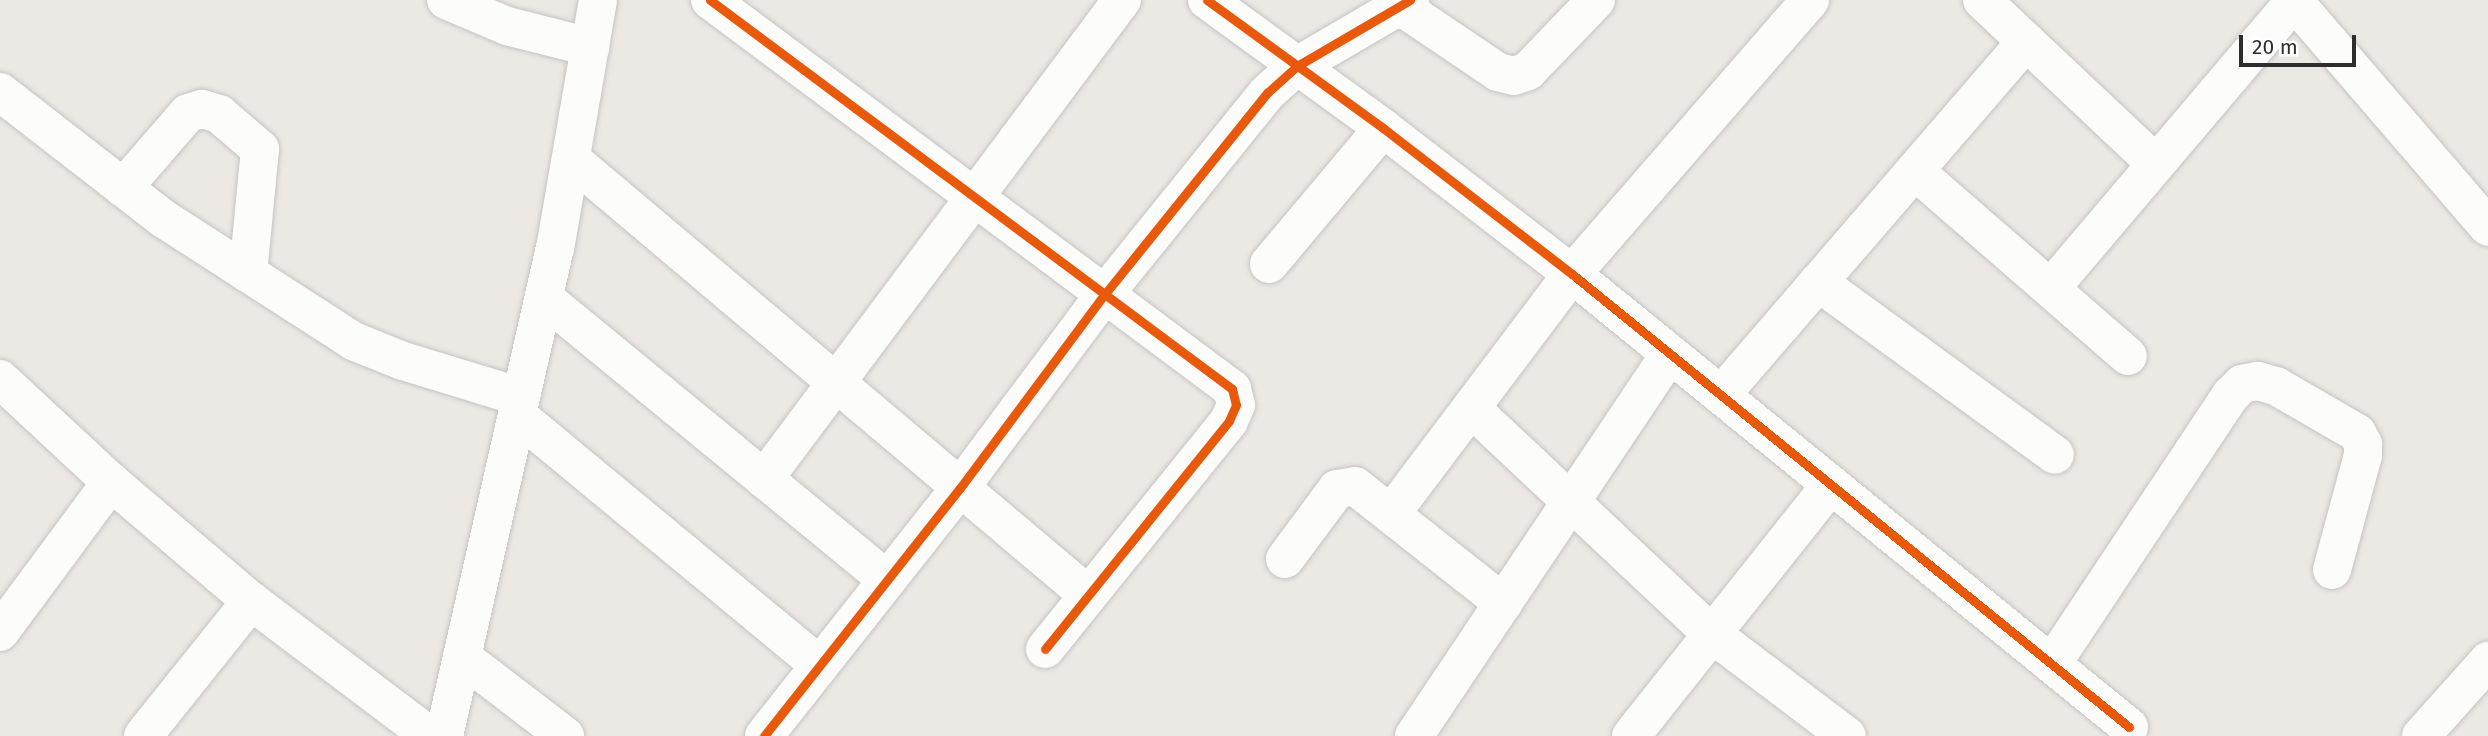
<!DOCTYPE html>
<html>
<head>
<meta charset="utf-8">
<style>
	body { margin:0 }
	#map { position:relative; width:2488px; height:736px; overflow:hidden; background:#ece8e4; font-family:"Fira Sans",sans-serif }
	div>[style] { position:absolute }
	.roads { filter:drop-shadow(0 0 2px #c5c4c5) drop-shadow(0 0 2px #c5c4c5) }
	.street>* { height:38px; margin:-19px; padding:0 19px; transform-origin:19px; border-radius:19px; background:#fcfcfb }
	.cycleway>* { height:9px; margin:-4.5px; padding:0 4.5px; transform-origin:4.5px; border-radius:4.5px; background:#e8590c }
	span { translate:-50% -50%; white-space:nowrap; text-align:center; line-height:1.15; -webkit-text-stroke:5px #fff; paint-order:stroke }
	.scale { position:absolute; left:2239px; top:35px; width:117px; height:32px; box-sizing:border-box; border:4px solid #2e2e2e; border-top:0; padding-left:9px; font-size:21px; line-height:24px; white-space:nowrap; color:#2e2e2e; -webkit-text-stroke:5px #fff; paint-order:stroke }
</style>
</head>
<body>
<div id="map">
	<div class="roads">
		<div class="street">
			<div style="left:446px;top:0;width:66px;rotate:23.1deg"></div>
			<div style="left:507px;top:26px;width:86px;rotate:14.2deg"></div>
			<div style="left:710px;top:0;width:651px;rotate:36.69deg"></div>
			<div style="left:1232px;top:389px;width:16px;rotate:76deg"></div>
			<div style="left:1236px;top:405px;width:17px;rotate:114deg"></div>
			<div style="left:1229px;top:421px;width:293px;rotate:128.9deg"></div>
			<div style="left:1207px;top:0;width:218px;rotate:36deg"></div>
			<div style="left:1383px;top:128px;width:239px;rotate:37.7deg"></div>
			<div style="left:1572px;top:274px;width:718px;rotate:39.12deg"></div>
			<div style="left:1982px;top:0;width:239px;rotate:43.3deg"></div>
			<div style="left:2293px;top:0;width:299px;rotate:49.3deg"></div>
			<div style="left:1400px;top:6px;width:118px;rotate:34deg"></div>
			<div style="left:1498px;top:72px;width:16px;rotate:14deg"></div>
			<div style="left:1514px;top:76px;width:15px;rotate:-20deg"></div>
			<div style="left:1528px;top:71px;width:98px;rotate:-46.2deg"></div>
			<div style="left:0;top:92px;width:207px;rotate:37.8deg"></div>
			<div style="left:164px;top:219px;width:225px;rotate:32.8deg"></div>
			<div style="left:353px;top:341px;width:54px;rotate:21.8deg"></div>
			<div style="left:403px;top:361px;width:123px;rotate:17deg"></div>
			<div style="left:571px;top:159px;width:676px;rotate:40.14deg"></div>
			<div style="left:1915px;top:171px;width:282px;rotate:41deg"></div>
			<div style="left:123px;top:188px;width:99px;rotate:-49.1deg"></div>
			<div style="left:188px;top:113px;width:15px;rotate:-16deg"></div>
			<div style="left:202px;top:109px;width:18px;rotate:16deg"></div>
			<div style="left:219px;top:114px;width:54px;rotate:40.5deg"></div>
			<div style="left:260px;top:149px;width:125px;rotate:95.5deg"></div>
			<div style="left:1269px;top:264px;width:177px;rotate:-50deg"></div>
			<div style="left:1818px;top:282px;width:293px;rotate:36.1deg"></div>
			<div style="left:2051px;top:288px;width:376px;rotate:-49.7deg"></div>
			<div style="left:544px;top:298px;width:444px;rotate:39.4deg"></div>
			<div style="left:0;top:379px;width:151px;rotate:42.9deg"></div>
			<div style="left:111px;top:482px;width:184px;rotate:40.4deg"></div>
			<div style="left:251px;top:601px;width:224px;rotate:37deg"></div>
			<div style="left:1721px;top:395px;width:467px;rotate:-49.2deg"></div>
			<div style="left:1471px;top:408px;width:330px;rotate:43.2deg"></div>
			<div style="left:1712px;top:634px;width:169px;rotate:37.1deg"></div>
			<div style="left:517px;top:415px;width:393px;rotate:39.6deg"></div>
			<div style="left:764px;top:479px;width:598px;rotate:-53.23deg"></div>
			<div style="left:1391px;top:514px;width:301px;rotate:-53deg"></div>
			<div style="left:1572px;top:274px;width:363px;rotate:-49deg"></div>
			<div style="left:1285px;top:559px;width:87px;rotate:-53.4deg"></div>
			<div style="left:1337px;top:489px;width:18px;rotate:-9deg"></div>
			<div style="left:1355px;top:486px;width:189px;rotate:38.3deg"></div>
			<div style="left:0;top:632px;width:187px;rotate:-53.5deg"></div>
			<div style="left:462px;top:657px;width:130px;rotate:37.5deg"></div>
			<div style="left:2052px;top:664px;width:323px;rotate:-56.4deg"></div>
			<div style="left:2231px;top:395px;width:16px;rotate:-45deg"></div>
			<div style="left:2242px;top:384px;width:16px;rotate:-11deg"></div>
			<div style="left:2258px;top:381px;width:19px;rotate:16deg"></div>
			<div style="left:2276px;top:386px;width:94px;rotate:30.1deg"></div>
			<div style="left:2357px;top:433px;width:13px;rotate:61deg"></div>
			<div style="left:2363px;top:444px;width:11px;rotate:90deg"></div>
			<div style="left:2363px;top:455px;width:119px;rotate:105.1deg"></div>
			<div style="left:143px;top:736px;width:173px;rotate:-51.3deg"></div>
			<div style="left:444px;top:736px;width:499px;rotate:-77.2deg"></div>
			<div style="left:555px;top:249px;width:253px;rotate:-80.2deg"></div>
			<div style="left:764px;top:736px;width:316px;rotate:-51.7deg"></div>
			<div style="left:960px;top:488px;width:241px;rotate:-53.3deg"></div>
			<div style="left:1104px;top:295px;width:260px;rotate:-51.1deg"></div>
			<div style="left:1267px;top:93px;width:40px;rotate:-42deg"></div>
			<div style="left:1297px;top:66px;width:131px;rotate:-30.3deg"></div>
			<div style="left:1414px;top:736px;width:460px;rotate:-56.2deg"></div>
			<div style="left:1631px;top:736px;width:321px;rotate:-51.5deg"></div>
			<div style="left:2421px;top:736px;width:101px;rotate:-48.2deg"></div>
		</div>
	</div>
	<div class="cycleway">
		<div style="left:710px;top:0;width:651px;rotate:36.69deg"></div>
		<div style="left:1232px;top:389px;width:16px;rotate:76deg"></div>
		<div style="left:1236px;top:405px;width:17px;rotate:114deg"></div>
		<div style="left:1229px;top:421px;width:293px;rotate:128.9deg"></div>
		<div style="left:1207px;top:0;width:218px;rotate:36deg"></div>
		<div style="left:1383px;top:128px;width:239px;rotate:37.7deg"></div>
		<div style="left:1572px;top:274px;width:718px;rotate:39.12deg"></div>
		<div style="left:764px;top:736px;width:316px;rotate:-51.7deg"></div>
		<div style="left:960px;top:488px;width:241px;rotate:-53.3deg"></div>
		<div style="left:1104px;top:295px;width:260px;rotate:-51.1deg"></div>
		<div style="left:1267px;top:93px;width:40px;rotate:-42deg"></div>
		<div style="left:1297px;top:66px;width:131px;rotate:-30.3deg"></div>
	</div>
	<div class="scale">20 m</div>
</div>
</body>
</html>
